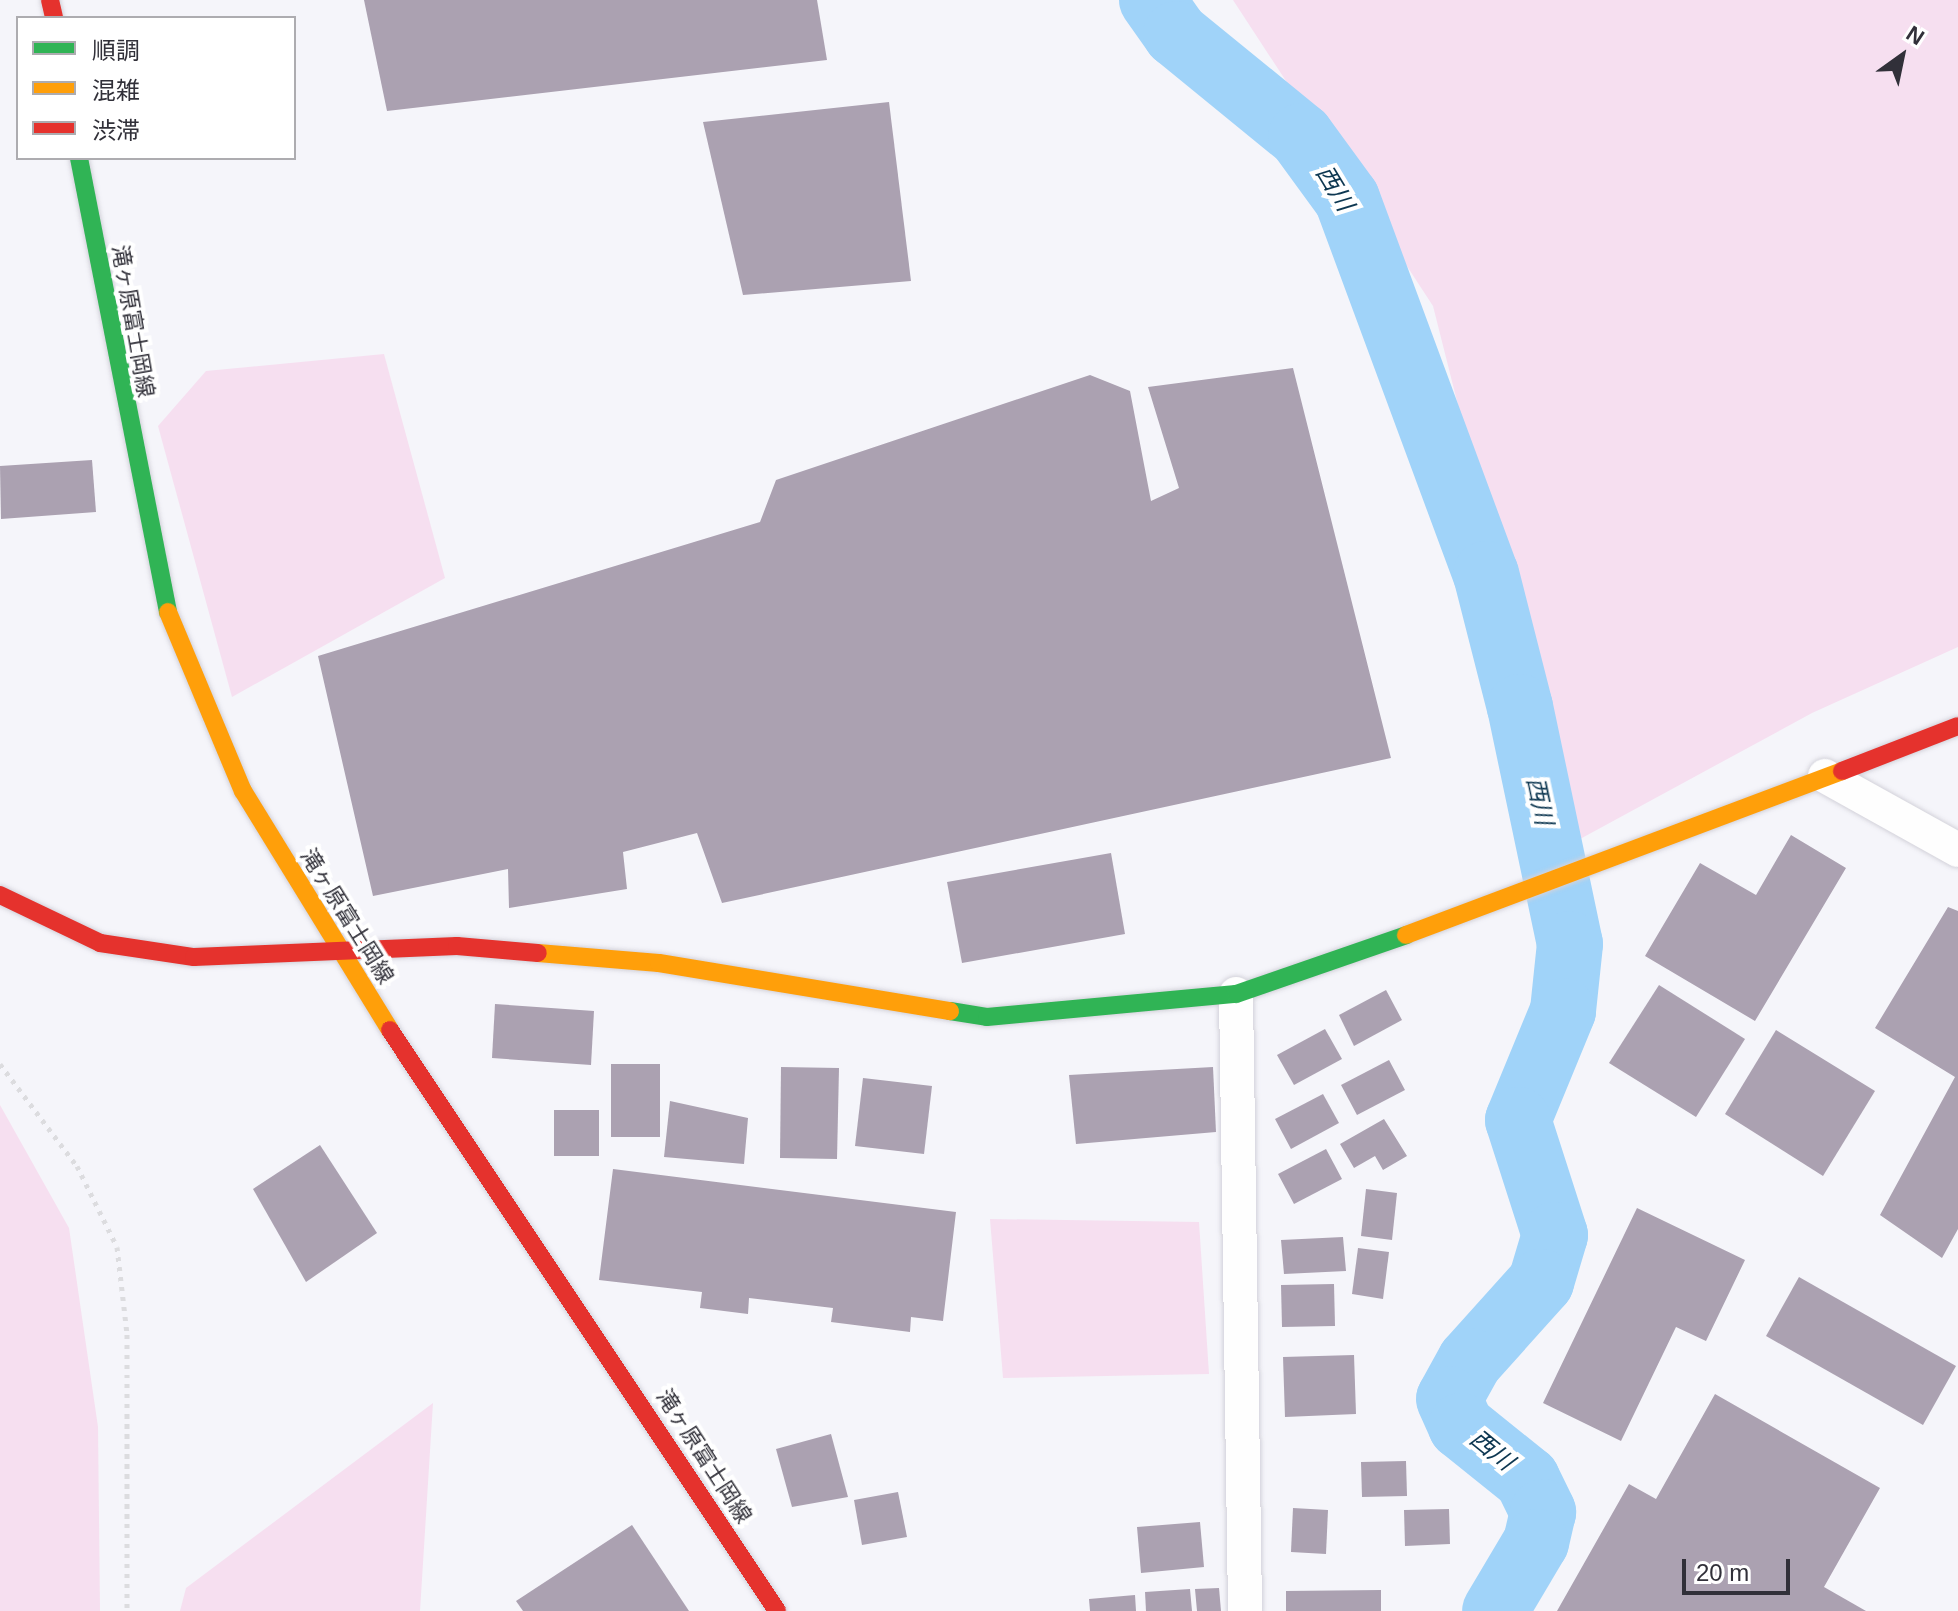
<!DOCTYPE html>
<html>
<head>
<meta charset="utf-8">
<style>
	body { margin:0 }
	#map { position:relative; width:1958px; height:1611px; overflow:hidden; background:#f5f5fa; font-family:Helvetica,"Noto Sans JP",sans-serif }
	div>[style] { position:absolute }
	.green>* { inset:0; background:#f6dff0 }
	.river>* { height:66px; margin:-33px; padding:0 33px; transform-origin:33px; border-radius:33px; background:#a0d3f9 }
	.building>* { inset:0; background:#aba1b1 }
	.path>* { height:5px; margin-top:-2.5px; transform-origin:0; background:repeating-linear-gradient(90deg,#dcdcdf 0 4px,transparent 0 10px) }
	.roads { filter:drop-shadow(0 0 2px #d3d2da) drop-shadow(0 0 2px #d3d2da) }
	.street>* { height:34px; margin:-17px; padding:0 17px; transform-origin:17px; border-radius:17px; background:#fefefe }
	.fast>* { height:18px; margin:-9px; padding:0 9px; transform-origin:9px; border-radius:9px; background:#30b455 }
	.slow>* { height:18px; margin:-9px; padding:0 9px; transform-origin:9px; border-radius:9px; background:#ff9f0a }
	.jam>* { height:18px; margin:-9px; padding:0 9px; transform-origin:9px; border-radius:9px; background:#e5322d }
	span { translate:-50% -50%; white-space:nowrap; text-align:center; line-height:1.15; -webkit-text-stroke:8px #fff; paint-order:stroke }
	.street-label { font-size:22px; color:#313039 }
	.water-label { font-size:24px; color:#0d3751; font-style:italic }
	.legend { position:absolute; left:16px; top:16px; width:280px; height:144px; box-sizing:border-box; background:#fff; border:2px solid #adacb0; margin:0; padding:10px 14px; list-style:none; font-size:24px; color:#313039 }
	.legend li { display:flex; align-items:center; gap:16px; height:40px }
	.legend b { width:40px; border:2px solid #adacb0 }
	.north { position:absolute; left:1862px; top:16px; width:80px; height:80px; -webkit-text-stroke:6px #fff; paint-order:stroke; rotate:33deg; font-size:22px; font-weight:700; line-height:32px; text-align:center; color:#313039 }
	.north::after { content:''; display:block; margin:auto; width:28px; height:36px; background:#313039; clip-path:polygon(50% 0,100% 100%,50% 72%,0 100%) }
	.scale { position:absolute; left:1682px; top:1559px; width:108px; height:36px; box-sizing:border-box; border:4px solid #313039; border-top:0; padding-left:10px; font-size:24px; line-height:28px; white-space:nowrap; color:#313039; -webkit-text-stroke:6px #fff; paint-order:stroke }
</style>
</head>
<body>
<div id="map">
	<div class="green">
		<div style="clip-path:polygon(1233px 0,1958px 0,1958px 647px,1812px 713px,1569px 845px,1433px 306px)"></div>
		<div style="clip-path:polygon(384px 354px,445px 578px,232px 697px,158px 426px,206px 371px)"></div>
		<div style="clip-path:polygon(0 1105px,69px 1228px,98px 1427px,100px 1611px,0 1611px)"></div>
		<div style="clip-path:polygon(990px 1219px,1199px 1222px,1209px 1374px,1003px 1378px)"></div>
		<div style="clip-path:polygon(433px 1403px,420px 1611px,180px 1611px,186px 1588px)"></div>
	</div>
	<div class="river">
		<div style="left:1152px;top:0;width:42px;rotate:54.8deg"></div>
		<div style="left:1176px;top:34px;width:161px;rotate:39.2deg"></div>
		<div style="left:1301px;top:136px;width:78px;rotate:53.9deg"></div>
		<div style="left:1347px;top:199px;width:400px;rotate:69.7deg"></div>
		<div style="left:1486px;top:574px;width:137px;rotate:75.7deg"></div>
		<div style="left:1520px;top:707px;width:242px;rotate:78.1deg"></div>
		<div style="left:1570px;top:944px;width:67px;rotate:96deg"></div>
		<div style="left:1563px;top:1011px;width:118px;rotate:112.4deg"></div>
		<div style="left:1518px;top:1120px;width:121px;rotate:72.2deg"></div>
		<div style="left:1555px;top:1235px;width:49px;rotate:106.6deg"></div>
		<div style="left:1541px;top:1282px;width:106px;rotate:131.9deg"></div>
		<div style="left:1470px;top:1361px;width:43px;rotate:118.9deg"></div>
		<div style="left:1449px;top:1399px;width:30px;rotate:66deg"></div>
		<div style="left:1461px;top:1426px;width:85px;rotate:38.8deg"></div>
		<div style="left:1527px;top:1479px;width:37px;rotate:64deg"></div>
		<div style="left:1543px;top:1512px;width:31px;rotate:103deg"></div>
		<div style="left:1536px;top:1542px;width:80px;rotate:120.7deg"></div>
	</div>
	<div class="building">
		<div style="clip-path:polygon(364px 0,817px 0,827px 60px,387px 111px)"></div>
		<div style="clip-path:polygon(889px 102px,911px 281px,743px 295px,703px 122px)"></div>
		<div style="clip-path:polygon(1293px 368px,1391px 758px,722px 903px,697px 833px,623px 852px,627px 889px,509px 908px,508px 869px,373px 896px,318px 656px,760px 522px,776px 480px,1090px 375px,1130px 391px,1151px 501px,1179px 488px,1148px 387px)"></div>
		<div style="clip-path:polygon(92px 460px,96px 512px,1px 519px,0 466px)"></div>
		<div style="clip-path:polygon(1791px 835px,1846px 868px,1755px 1021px,1645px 956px,1700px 863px,1756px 895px)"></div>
		<div style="clip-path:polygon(1111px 853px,1125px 934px,962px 963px,947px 882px)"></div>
		<div style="clip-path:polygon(1948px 907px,1958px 911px,1958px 1229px,1942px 1258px,1880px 1215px,1955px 1077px,1875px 1028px)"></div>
		<div style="clip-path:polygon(1659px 985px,1745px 1039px,1696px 1117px,1609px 1063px)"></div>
		<div style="clip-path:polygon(1386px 990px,1402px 1020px,1354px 1046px,1339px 1015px)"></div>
		<div style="clip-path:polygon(495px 1004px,594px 1011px,591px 1065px,492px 1058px)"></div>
		<div style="clip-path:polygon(1325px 1029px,1342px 1059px,1294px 1085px,1277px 1055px)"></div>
		<div style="clip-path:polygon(1776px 1030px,1875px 1091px,1823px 1176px,1725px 1114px)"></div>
		<div style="clip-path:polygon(1389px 1060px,1405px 1090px,1357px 1115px,1341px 1085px)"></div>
		<div style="clip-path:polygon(611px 1064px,660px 1064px,660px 1137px,611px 1137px)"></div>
		<div style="clip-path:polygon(781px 1067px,839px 1068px,837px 1159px,780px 1158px)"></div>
		<div style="clip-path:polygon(1213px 1067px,1216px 1132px,1076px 1144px,1069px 1075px)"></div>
		<div style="clip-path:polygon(863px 1078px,932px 1086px,924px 1154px,855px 1146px)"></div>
		<div style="clip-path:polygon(1323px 1094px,1339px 1123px,1291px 1149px,1275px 1119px)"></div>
		<div style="clip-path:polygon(670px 1101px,748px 1118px,744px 1164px,664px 1157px)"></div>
		<div style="clip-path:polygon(554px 1110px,599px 1110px,599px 1156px,554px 1156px)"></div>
		<div style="clip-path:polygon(1384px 1119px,1407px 1156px,1383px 1170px,1375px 1156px,1354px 1168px,1340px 1144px)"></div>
		<div style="clip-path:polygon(320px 1145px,377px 1233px,306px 1282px,253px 1189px)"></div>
		<div style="clip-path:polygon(1326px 1149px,1342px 1179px,1294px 1204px,1278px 1174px)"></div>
		<div style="clip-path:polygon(613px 1169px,956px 1212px,943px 1321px,911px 1317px,910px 1332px,831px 1322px,833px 1308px,749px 1298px,748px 1314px,700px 1308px,702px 1292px,599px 1280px)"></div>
		<div style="clip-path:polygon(1366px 1189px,1397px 1193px,1392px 1240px,1361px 1236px)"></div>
		<div style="clip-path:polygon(1637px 1208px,1745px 1260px,1706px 1341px,1676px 1327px,1621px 1441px,1543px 1403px)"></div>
		<div style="clip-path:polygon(1343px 1237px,1346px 1271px,1284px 1274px,1281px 1240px)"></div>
		<div style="clip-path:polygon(1358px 1248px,1389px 1252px,1383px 1299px,1352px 1294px)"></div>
		<div style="clip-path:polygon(1799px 1277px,1956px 1366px,1923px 1425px,1766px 1336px)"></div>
		<div style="clip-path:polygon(1334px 1284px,1335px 1326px,1282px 1327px,1281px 1285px)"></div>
		<div style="clip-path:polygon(1354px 1355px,1356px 1414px,1285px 1417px,1283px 1357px)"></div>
		<div style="clip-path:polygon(1715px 1394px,1880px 1488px,1824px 1587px,1866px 1611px,1557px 1611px,1629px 1484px,1656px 1499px)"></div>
		<div style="clip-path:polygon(831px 1434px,848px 1497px,792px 1507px,776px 1449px)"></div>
		<div style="clip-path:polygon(1406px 1461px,1407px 1496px,1362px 1497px,1361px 1462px)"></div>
		<div style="clip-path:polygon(898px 1492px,907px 1537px,862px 1545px,854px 1500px)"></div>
		<div style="clip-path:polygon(1293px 1508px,1328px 1510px,1326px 1554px,1291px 1552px)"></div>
		<div style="clip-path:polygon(1449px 1509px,1450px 1544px,1405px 1546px,1404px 1510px)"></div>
		<div style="clip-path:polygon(1200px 1522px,1204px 1567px,1141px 1573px,1137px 1527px)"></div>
		<div style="clip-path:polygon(632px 1525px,689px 1611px,523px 1611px,516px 1601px)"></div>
		<div style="clip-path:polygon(1219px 1588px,1221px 1611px,1197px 1611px,1195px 1589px)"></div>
		<div style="clip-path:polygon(1190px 1589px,1192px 1611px,1146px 1611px,1145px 1592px)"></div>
		<div style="clip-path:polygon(1381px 1590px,1381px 1611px,1286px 1611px,1286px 1591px)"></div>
		<div style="clip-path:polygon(1135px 1595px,1136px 1611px,1090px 1611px,1089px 1599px)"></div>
	</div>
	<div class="path">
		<div style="left:0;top:1064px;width:128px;rotate:53deg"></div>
		<div style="left:77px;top:1166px;width:90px;rotate:63.7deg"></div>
		<div style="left:117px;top:1247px;width:88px;rotate:83.4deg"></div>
		<div style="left:127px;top:1334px;width:277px;rotate:90deg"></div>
	</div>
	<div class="roads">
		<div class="street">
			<div style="left:1825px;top:776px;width:152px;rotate:29.1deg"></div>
			<div style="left:1236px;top:994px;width:617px;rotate:89.16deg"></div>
		</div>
		<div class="fast">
			<div style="left:79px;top:158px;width:463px;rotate:78.9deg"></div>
			<div style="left:950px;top:1011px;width:37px;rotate:9deg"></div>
			<div style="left:987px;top:1017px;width:250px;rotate:-5.3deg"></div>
			<div style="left:1236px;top:994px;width:180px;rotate:-19.1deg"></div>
		</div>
		<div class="slow">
			<div style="left:168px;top:612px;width:194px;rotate:67.3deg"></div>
			<div style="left:243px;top:791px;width:281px;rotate:58.4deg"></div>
			<div style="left:1406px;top:935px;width:466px;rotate:-20.6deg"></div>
			<div style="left:538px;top:953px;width:121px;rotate:4.7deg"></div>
			<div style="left:659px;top:963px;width:295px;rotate:9.4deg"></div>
		</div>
		<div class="jam">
			<div style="left:50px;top:0;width:18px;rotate:77deg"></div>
			<div style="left:1842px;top:771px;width:124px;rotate:-21.2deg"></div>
			<div style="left:0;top:895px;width:111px;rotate:25.6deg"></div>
			<div style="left:100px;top:943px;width:95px;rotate:8.5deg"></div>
			<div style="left:194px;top:957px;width:263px;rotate:-2.4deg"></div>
			<div style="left:457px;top:946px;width:81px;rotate:4.9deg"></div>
			<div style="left:390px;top:1030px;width:698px;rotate:56.33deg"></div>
		</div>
	</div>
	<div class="street-label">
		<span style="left:133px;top:321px;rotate:80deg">滝ヶ原富士岡線</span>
		<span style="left:347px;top:916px;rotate:58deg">滝ヶ原富士岡線</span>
		<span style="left:704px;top:1456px;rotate:57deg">滝ヶ原富士岡線</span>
	</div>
	<div class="water-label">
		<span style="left:1335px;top:188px;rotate:59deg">西川</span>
		<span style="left:1540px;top:801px;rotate:78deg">西川</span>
		<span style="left:1492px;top:1450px;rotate:39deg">西川</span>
	</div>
	<ul class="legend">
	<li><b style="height:10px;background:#30b455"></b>順調</li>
	<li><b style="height:10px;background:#ff9f0a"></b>混雑</li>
	<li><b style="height:10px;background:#e5322d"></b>渋滞</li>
	</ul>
	<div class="north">N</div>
	<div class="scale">20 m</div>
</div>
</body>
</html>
